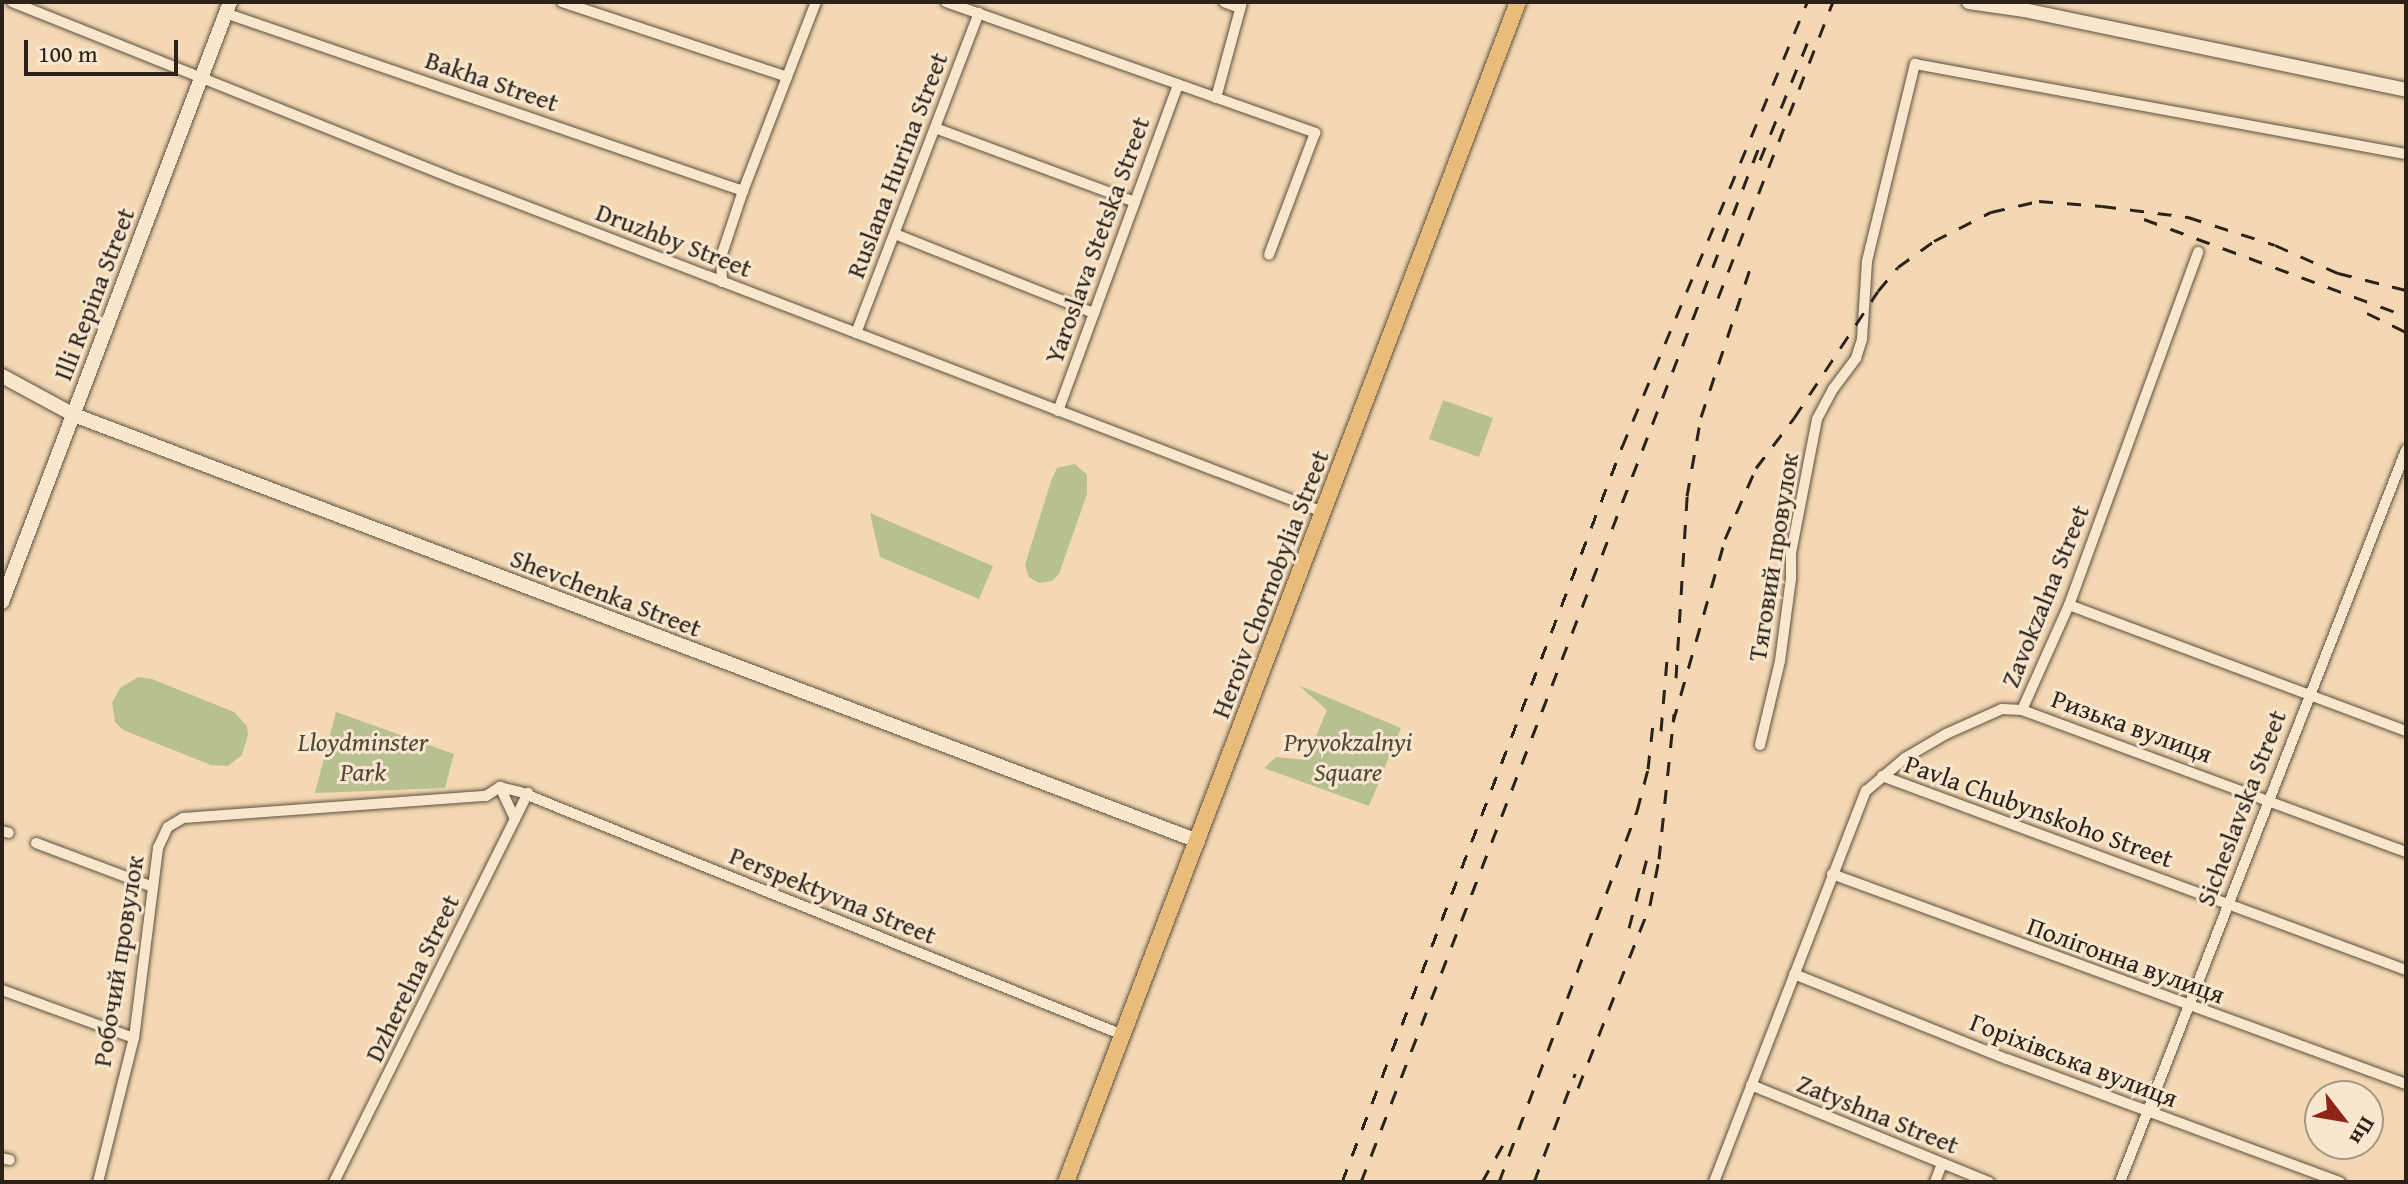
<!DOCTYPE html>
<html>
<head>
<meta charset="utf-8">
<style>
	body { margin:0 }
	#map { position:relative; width:2408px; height:1184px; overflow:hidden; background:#f4d8b3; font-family:"Gentium Book Plus",serif }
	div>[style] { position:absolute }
	.green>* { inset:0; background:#b6c090 }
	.roads { filter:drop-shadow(0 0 2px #5d5040) drop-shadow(0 0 2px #5d5040) }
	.street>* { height:10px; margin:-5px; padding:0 5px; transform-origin:5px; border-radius:5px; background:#f8e6ce }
	.secondary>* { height:14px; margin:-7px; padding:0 7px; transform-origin:7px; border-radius:7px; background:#f8e6ce }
	.primary>* { height:16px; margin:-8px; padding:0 8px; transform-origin:8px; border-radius:8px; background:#eabc7a }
	.rail>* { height:3px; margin-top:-1.5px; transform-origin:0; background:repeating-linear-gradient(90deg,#2b2319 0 14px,transparent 0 28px) }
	span { translate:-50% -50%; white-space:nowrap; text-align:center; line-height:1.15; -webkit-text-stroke:6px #f8e6ce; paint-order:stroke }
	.street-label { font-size:26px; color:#2b2319 }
	.park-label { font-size:26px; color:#4e4a37; font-style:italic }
	.frame { position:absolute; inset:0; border:4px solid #2b2319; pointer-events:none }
	.north { position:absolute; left:2304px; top:1080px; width:80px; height:80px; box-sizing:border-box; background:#f8e6ce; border:2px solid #a69886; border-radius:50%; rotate:121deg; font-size:22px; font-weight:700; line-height:32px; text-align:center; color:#2b2319 }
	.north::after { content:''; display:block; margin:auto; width:28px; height:36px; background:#8f2418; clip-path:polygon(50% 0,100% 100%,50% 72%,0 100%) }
	.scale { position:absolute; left:24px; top:40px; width:154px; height:36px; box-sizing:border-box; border:4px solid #2b2319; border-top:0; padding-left:10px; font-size:24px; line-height:28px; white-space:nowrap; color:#2b2319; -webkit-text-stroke:6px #f8e6ce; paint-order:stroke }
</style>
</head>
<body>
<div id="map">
	<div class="green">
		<div style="clip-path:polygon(1443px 400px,1493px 418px,1479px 457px,1429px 439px)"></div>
		<div style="clip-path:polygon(1075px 464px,1087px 475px,1087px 494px,1059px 574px,1052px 581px,1039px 583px,1029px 577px,1025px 565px,1051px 481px,1057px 468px)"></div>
		<div style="clip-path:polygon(870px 513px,993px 566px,979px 599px,880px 557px)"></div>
		<div style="clip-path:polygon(138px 677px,152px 679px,234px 712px,247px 726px,248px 735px,242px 755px,228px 766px,211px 765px,123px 730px,115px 722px,112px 703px,120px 688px)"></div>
		<div style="clip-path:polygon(1298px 685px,1401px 728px,1369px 806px,1264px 768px,1276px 757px,1306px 760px,1327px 710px)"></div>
		<div style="clip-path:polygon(336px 712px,454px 754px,445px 788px,315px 793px)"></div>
	</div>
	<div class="roads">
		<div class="street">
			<div style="left:12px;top:2px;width:482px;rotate:21.8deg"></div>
			<div style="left:460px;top:181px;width:924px;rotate:20.98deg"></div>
			<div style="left:562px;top:2px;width:237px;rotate:18.4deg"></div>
			<div style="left:946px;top:2px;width:392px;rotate:19.5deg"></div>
			<div style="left:1315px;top:133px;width:130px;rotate:110.7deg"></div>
			<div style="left:1224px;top:2px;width:17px;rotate:21deg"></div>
			<div style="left:225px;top:13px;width:548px;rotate:18.96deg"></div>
			<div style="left:1216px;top:98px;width:99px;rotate:-74.8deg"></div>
			<div style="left:935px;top:128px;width:213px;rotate:20.3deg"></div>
			<div style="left:895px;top:234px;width:214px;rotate:21.7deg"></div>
			<div style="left:722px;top:282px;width:25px;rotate:-92deg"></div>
			<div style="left:721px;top:257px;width:70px;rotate:-71.6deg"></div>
			<div style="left:743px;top:191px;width:203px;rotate:-68.9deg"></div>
			<div style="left:856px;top:333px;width:343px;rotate:-69deg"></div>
			<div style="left:1058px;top:411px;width:348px;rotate:-69.8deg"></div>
			<div style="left:2069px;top:605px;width:360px;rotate:20.5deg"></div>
			<div style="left:2022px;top:710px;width:409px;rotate:20.3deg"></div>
			<div style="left:1760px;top:745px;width:86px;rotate:-76.6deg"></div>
			<div style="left:1780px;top:661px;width:83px;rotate:-82.4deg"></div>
			<div style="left:1791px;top:579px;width:26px;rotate:-90deg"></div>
			<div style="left:1791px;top:553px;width:136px;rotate:-79deg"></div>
			<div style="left:1817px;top:419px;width:34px;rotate:-62deg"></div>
			<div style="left:1833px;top:389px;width:39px;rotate:-53deg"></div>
			<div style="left:1856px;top:358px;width:20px;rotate:-72deg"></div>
			<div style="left:1862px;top:339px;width:78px;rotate:-86.3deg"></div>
			<div style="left:1867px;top:261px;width:203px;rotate:-76.3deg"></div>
			<div style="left:1915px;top:64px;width:499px;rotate:10.4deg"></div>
			<div style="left:1882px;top:776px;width:559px;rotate:20.32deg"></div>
			<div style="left:500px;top:787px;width:35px;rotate:65deg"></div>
			<div style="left:2px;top:831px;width:7px;rotate:16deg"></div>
			<div style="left:36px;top:843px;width:125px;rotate:20.6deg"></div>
			<div style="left:1832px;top:874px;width:611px;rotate:20.1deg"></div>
			<div style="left:1794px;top:974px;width:229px;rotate:21.8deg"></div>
			<div style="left:2007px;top:1059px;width:355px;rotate:20.3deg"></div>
			<div style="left:2px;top:990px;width:140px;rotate:20deg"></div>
			<div style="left:1751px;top:1085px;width:257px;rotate:22.2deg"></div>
			<div style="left:2px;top:1158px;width:8px;rotate:14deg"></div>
			<div style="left:98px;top:1182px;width:148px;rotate:-76deg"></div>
			<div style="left:134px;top:1038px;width:192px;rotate:-82.8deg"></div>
			<div style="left:158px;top:848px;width:23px;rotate:-65deg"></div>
			<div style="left:168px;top:827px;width:17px;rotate:-31deg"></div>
			<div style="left:183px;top:818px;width:304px;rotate:-4.2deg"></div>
			<div style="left:486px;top:796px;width:17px;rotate:-33deg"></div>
			<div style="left:500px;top:787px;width:21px;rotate:14deg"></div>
			<div style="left:520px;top:792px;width:650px;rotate:21.95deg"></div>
			<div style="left:334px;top:1182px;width:435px;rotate:-63.5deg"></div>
			<div style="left:1714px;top:1182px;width:420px;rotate:-68.8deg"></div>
			<div style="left:1866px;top:791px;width:51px;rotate:-40.2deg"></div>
			<div style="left:1905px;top:758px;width:48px;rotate:-30.3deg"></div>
			<div style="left:1946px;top:734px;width:61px;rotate:-24.1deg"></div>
			<div style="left:2002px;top:709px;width:20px;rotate:3deg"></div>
			<div style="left:2022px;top:710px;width:115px;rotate:-65.9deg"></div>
			<div style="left:2069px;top:605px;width:376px;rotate:-69.9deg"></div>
			<div style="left:1935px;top:1182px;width:19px;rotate:-69deg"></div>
			<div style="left:2120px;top:1182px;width:786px;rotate:-68.66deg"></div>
		</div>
		<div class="secondary">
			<div style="left:1969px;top:2px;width:56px;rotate:8.3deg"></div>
			<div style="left:2024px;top:10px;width:390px;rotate:11.8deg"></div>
			<div style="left:2px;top:376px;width:82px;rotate:28.4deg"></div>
			<div style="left:74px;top:415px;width:1202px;rotate:20.76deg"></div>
			<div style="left:2px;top:602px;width:642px;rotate:-69.19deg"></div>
		</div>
		<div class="primary">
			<div style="left:1066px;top:1182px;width:1264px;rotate:-69.04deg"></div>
		</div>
	</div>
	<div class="rail">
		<div style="left:1760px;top:160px;width:136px;rotate:-68deg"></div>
		<div style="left:2144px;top:219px;width:279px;rotate:20.3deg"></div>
		<div style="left:1718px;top:298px;width:318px;rotate:-68.8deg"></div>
		<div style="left:2367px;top:313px;width:43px;rotate:26deg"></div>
		<div style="left:1676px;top:678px;width:182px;rotate:-86.5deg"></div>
		<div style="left:1687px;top:496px;width:80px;rotate:-80deg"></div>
		<div style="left:1701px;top:417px;width:165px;rotate:-71.7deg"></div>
		<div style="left:1673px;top:722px;width:190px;rotate:-74.1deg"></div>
		<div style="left:1725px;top:539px;width:77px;rotate:-66.4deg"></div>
		<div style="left:1756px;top:468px;width:63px;rotate:-52.8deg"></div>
		<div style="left:1794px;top:418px;width:152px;rotate:-56.5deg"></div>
		<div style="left:1878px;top:291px;width:31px;rotate:-50deg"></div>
		<div style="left:1898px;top:267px;width:44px;rotate:-35.8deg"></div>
		<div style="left:1934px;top:241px;width:64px;rotate:-27deg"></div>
		<div style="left:1991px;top:212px;width:49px;rotate:-12.9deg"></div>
		<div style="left:2039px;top:201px;width:63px;rotate:4.5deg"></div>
		<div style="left:2102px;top:206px;width:87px;rotate:7.3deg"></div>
		<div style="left:2188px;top:217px;width:91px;rotate:17.8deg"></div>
		<div style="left:2275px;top:245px;width:69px;rotate:24deg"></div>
		<div style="left:2338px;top:273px;width:70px;rotate:14deg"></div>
		<div style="left:1661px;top:731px;width:71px;rotate:-85.2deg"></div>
		<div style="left:1629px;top:928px;width:81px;rotate:-75.6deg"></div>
		<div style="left:1578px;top:1088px;width:197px;rotate:-68.5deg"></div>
		<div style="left:1650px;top:905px;width:47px;rotate:-78.9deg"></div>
		<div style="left:1659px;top:859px;width:146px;rotate:-84.1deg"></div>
		<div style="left:1342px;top:1182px;width:787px;rotate:-69.15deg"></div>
		<div style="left:1622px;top:447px;width:482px;rotate:-67.4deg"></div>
		<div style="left:1361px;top:1182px;width:1109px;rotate:-68.97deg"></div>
		<div style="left:1482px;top:1182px;width:45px;rotate:-60.6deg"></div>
		<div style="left:1499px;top:1182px;width:396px;rotate:-69.6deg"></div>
		<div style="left:1637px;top:811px;width:43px;rotate:-75.3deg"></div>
		<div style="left:1648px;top:769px;width:54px;rotate:-83.7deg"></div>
		<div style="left:1534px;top:1182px;width:116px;rotate:-69.2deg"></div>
	</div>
	<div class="street-label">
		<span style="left:492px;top:81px;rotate:19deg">Bakha Street</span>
		<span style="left:897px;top:165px;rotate:-69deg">Ruslana Hurina Street</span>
		<span style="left:674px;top:240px;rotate:21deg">Druzhby Street</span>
		<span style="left:1097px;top:240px;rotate:-70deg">Yaroslava Stetska Street</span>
		<span style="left:94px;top:294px;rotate:-69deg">Illi Repina Street</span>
		<span style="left:1773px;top:557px;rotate:-81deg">Тяговий провулок</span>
		<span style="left:1270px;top:584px;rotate:-69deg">Heroiv Chornobylia Street</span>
		<span style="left:606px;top:593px;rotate:21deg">Shevchenka Street</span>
		<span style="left:2045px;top:596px;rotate:-68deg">Zavokzalna Street</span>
		<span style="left:2132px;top:726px;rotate:20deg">Ризька вулиця</span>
		<span style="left:2241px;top:808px;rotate:-69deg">Sicheslavska Street</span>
		<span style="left:2039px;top:811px;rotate:20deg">Pavla Chubynskoho Street</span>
		<span style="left:833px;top:895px;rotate:22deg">Perspektyvna Street</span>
		<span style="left:2126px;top:960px;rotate:20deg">Полігонна вулиця</span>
		<span style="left:118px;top:961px;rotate:-81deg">Робочий провулок</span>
		<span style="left:412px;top:978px;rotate:-64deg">Dzherelna Street</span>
		<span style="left:2074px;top:1060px;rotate:21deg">Горіхівська вулиця</span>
		<span style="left:1878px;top:1114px;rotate:22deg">Zatyshna Street</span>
	</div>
	<div class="park-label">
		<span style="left:363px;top:757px">Lloydminster<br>Park</span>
		<span style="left:1348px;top:757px">Pryvokzalnyi<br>Square</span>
	</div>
	<div class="frame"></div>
	<div class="north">Пн</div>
	<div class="scale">100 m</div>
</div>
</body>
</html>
